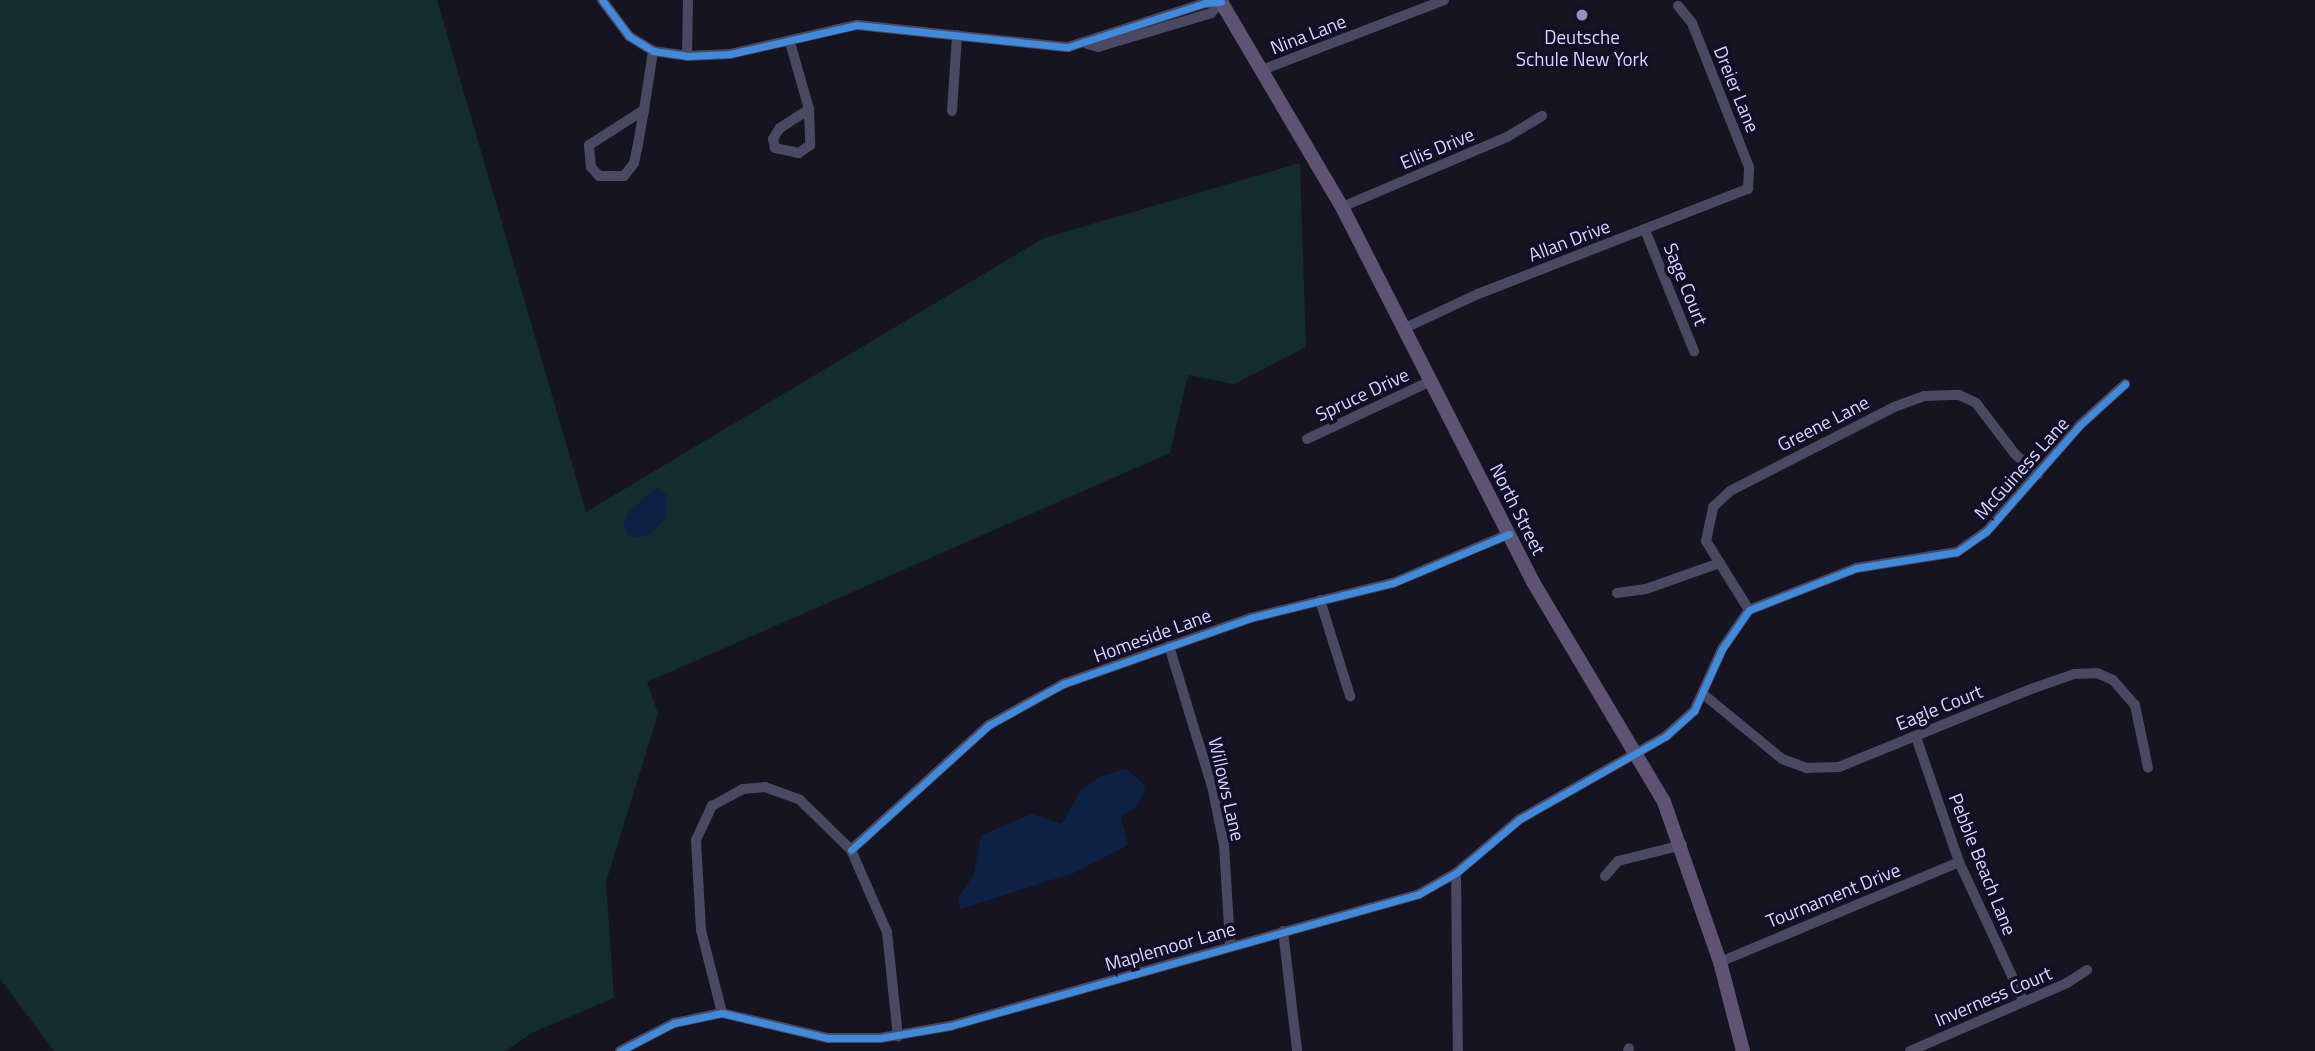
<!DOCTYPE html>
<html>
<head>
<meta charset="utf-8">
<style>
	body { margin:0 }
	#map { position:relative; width:2315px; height:1051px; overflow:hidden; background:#161421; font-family:"Titillium Web",sans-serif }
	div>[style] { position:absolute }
	.green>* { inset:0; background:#132c2d }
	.water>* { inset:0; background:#0d2144 }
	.minor>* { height:10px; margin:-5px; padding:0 5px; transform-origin:5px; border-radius:5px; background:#4a4962 }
	.major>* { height:14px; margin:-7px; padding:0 7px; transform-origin:7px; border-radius:7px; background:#5e5373 }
	.cycleway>* { height:7px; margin:-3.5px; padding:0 3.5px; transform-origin:3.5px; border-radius:3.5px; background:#408adc }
	.dots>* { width:19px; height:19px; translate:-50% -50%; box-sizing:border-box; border:4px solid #130f26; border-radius:50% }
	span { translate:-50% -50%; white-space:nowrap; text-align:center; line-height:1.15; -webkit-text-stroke:7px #130f26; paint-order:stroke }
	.street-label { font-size:19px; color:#d9d4ff }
	.poi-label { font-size:19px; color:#d9d4ff }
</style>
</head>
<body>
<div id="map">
	<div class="green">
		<div style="clip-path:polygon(0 0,437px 0,586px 512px,1044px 238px,1300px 163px,1306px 347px,1234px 384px,1188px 375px,1170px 453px,647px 682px,658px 714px,606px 882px,614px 998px,534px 1032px,505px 1051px,54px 1051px,0 979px)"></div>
	</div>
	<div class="water">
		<div style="clip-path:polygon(656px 488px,667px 495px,667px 517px,647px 536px,630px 537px,623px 525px,629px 511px)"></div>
		<div style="clip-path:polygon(1126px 769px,1146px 786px,1137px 807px,1121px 817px,1128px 845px,1074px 873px,960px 909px,958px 898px,974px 874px,981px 835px,1032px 814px,1062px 824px,1080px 791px,1101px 776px)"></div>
	</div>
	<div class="minor">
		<div style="left:602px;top:0;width:45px;rotate:53.1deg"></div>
		<div style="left:629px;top:36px;width:28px;rotate:32deg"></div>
		<div style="left:653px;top:51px;width:34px;rotate:8deg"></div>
		<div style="left:687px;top:56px;width:43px;rotate:-2.7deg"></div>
		<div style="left:730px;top:54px;width:130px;rotate:-12.9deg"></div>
		<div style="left:857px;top:25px;width:212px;rotate:6deg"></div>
		<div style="left:1068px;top:47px;width:144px;rotate:-17.8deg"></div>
		<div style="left:1205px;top:3px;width:16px;rotate:-4deg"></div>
		<div style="left:790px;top:42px;width:70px;rotate:74.2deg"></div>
		<div style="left:809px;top:109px;width:36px;rotate:88deg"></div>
		<div style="left:810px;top:145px;width:14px;rotate:144deg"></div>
		<div style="left:799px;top:153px;width:25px;rotate:-168deg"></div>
		<div style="left:775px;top:148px;width:9px;rotate:-103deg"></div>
		<div style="left:773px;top:139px;width:13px;rotate:-58deg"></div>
		<div style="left:780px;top:128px;width:35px;rotate:-33deg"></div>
		<div style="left:1087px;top:44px;width:11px;rotate:15deg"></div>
		<div style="left:1098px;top:47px;width:118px;rotate:-16.7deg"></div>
		<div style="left:1211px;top:13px;width:15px;rotate:-48deg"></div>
		<div style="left:687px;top:56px;width:56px;rotate:-89deg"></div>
		<div style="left:1262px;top:70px;width:195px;rotate:-21deg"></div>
		<div style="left:644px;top:110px;width:65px;rotate:147.5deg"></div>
		<div style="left:589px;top:145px;width:22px;rotate:85deg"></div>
		<div style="left:591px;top:167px;width:12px;rotate:48deg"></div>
		<div style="left:599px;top:176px;width:25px"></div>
		<div style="left:624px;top:176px;width:16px;rotate:-52deg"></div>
		<div style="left:634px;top:163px;width:19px;rotate:-78deg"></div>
		<div style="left:638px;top:144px;width:35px;rotate:-80deg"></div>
		<div style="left:644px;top:110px;width:60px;rotate:-81.3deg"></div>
		<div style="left:952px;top:111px;width:76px;rotate:-86.2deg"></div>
		<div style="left:1342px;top:207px;width:179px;rotate:-23deg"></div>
		<div style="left:1507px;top:137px;width:41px;rotate:-31deg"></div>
		<div style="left:1645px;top:230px;width:131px;rotate:68deg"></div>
		<div style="left:1405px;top:328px;width:81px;rotate:-25deg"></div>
		<div style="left:1478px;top:294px;width:290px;rotate:-21.3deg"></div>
		<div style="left:1748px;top:189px;width:22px;rotate:-87deg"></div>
		<div style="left:1749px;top:167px;width:155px;rotate:-111.6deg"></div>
		<div style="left:1692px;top:23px;width:22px;rotate:-129deg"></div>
		<div style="left:1307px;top:439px;width:137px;rotate:-25.1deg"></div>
		<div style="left:1617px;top:593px;width:29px;rotate:-8deg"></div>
		<div style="left:1646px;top:589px;width:75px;rotate:-19.4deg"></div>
		<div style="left:1320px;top:600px;width:101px;rotate:72.6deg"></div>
		<div style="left:1749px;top:610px;width:81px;rotate:-121.9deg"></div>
		<div style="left:1706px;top:541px;width:35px;rotate:-78deg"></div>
		<div style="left:1713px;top:507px;width:23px;rotate:-43deg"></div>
		<div style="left:1730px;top:491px;width:184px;rotate:-27.1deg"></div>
		<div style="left:1894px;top:407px;width:32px;rotate:-20deg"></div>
		<div style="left:1924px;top:396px;width:35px;rotate:-2deg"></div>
		<div style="left:1959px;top:395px;width:19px;rotate:25deg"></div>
		<div style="left:1976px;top:403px;width:64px;rotate:52.6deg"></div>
		<div style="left:2015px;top:454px;width:31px;rotate:42deg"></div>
		<div style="left:1169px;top:646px;width:151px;rotate:73deg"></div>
		<div style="left:1213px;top:790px;width:56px;rotate:78.7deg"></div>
		<div style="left:1224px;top:845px;width:99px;rotate:86.5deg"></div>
		<div style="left:1703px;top:694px;width:102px;rotate:39.4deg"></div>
		<div style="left:1782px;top:759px;width:27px;rotate:20deg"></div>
		<div style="left:1807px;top:768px;width:32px;rotate:-2deg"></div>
		<div style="left:1839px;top:767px;width:210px;rotate:-22.1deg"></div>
		<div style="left:2034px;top:688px;width:42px;rotate:-19.3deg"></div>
		<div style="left:2074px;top:674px;width:23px;rotate:-2deg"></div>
		<div style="left:2097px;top:673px;width:17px;rotate:24deg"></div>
		<div style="left:2113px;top:680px;width:33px;rotate:49deg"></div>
		<div style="left:2135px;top:705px;width:64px;rotate:78.3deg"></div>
		<div style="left:1916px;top:737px;width:132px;rotate:71deg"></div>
		<div style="left:1959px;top:862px;width:154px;rotate:65.1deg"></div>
		<div style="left:851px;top:850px;width:186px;rotate:-42.2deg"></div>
		<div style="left:989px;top:725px;width:85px;rotate:-29deg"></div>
		<div style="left:1063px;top:684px;width:198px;rotate:-19.4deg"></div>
		<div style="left:1250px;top:618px;width:147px;rotate:-13.8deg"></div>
		<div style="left:1393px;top:583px;width:126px;rotate:-22.9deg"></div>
		<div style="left:1456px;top:873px;width:178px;rotate:89.4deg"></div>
		<div style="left:1605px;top:876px;width:20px;rotate:-49deg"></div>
		<div style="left:1618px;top:861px;width:66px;rotate:-14deg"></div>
		<div style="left:1283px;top:931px;width:121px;rotate:83.3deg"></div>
		<div style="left:1720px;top:962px;width:259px;rotate:-22.7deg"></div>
		<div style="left:722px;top:1013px;width:86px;rotate:-104.2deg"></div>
		<div style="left:701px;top:930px;width:90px;rotate:-93.2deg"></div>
		<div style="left:696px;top:840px;width:38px;rotate:-65deg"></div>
		<div style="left:712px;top:806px;width:35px;rotate:-29deg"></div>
		<div style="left:743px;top:789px;width:22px;rotate:-5deg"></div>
		<div style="left:765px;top:787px;width:37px;rotate:20deg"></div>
		<div style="left:800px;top:800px;width:71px;rotate:44.4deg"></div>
		<div style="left:851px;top:850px;width:90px;rotate:66.3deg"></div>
		<div style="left:887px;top:932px;width:105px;rotate:84deg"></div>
		<div style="left:620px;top:1051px;width:61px;rotate:-27.4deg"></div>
		<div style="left:674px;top:1023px;width:49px;rotate:-11.8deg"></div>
		<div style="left:722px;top:1013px;width:109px;rotate:13.3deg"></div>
		<div style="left:828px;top:1038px;width:52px"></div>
		<div style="left:880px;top:1038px;width:71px;rotate:-9.7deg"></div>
		<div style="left:950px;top:1026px;width:487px;rotate:-15.7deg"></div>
		<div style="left:1419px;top:894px;width:43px;rotate:-29.6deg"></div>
		<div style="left:1456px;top:873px;width:84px;rotate:-40.2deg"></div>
		<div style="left:1520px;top:819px;width:168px;rotate:-29.6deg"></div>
		<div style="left:1666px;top:736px;width:38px;rotate:-42deg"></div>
		<div style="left:1694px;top:711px;width:68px;rotate:-65.7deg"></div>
		<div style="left:1722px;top:649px;width:47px;rotate:-55.3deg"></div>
		<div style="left:1749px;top:610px;width:115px;rotate:-21.4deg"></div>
		<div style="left:1856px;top:568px;width:102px;rotate:-9deg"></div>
		<div style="left:1957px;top:552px;width:35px;rotate:-35deg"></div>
		<div style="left:1986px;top:532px;width:142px;rotate:-48.7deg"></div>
		<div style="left:2080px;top:425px;width:61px;rotate:-42.3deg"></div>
		<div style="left:1628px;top:1051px;width:3px;rotate:-72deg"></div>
		<div style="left:1910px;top:1051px;width:171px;rotate:-23.4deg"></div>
		<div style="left:2067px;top:983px;width:24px;rotate:-33deg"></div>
	</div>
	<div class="major">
		<div style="left:1220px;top:0;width:240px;rotate:59.5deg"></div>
		<div style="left:1342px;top:207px;width:421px;rotate:63deg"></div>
		<div style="left:1533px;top:582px;width:256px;rotate:59.2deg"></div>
		<div style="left:1664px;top:802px;width:170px;rotate:70.7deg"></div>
		<div style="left:1720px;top:962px;width:92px;rotate:75.5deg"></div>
	</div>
	<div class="cycleway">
		<div style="left:602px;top:0;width:45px;rotate:53.1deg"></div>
		<div style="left:629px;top:36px;width:28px;rotate:32deg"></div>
		<div style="left:653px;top:51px;width:34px;rotate:8deg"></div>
		<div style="left:687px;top:56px;width:43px;rotate:-2.7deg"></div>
		<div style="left:730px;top:54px;width:130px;rotate:-12.9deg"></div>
		<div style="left:857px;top:25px;width:212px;rotate:6deg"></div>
		<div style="left:1068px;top:47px;width:144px;rotate:-17.8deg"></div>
		<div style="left:1205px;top:3px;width:16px;rotate:-4deg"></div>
		<div style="left:851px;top:850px;width:186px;rotate:-42.2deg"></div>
		<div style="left:989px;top:725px;width:85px;rotate:-29deg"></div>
		<div style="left:1063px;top:684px;width:198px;rotate:-19.4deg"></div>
		<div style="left:1250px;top:618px;width:147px;rotate:-13.8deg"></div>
		<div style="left:1393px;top:583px;width:126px;rotate:-22.9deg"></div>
		<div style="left:620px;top:1051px;width:61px;rotate:-27.4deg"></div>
		<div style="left:674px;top:1023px;width:49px;rotate:-11.8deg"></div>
		<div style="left:722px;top:1013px;width:109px;rotate:13.3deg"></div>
		<div style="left:828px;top:1038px;width:52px"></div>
		<div style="left:880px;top:1038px;width:71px;rotate:-9.7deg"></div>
		<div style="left:950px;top:1026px;width:487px;rotate:-15.7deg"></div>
		<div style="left:1419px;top:894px;width:43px;rotate:-29.6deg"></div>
		<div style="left:1456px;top:873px;width:84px;rotate:-40.2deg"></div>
		<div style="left:1520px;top:819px;width:168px;rotate:-29.6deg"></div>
		<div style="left:1666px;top:736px;width:38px;rotate:-42deg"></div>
		<div style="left:1694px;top:711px;width:68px;rotate:-65.7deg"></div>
		<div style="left:1722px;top:649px;width:47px;rotate:-55.3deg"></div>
		<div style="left:1749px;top:610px;width:115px;rotate:-21.4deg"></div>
		<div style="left:1856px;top:568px;width:102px;rotate:-9deg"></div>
		<div style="left:1957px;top:552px;width:35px;rotate:-35deg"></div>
		<div style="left:1986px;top:532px;width:142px;rotate:-48.7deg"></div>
		<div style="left:2080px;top:425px;width:61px;rotate:-42.3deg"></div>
	</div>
	<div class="dots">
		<div style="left:1582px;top:15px;background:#9591b1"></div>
	</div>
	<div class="street-label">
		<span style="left:1308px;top:34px;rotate:-21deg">Nina Lane</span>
		<span style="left:1737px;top:89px;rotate:68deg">Dreier Lane</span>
		<span style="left:1437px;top:148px;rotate:-23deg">Ellis Drive</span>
		<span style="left:1569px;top:240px;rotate:-21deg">Allan Drive</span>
		<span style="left:1686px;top:284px;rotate:68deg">Sage Court</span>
		<span style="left:1362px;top:394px;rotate:-25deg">Spruce Drive</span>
		<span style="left:1823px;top:423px;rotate:-27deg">Greene Lane</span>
		<span style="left:2021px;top:468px;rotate:-48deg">McGuiness Lane</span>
		<span style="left:1518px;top:509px;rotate:63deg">North Street</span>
		<span style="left:1152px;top:635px;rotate:-20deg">Homeside Lane</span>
		<span style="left:1939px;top:707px;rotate:-22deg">Eagle Court</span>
		<span style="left:1227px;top:789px;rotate:77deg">Willows Lane</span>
		<span style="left:1983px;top:864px;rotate:68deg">Pebble Beach Lane</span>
		<span style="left:1833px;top:895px;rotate:-22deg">Tournament Drive</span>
		<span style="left:1170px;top:946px;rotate:-16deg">Maplemoor Lane</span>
		<span style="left:1993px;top:996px;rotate:-23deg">Inverness Court</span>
	</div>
	<div class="poi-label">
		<span style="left:1582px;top:48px">Deutsche<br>Schule New York</span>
	</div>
</div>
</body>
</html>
